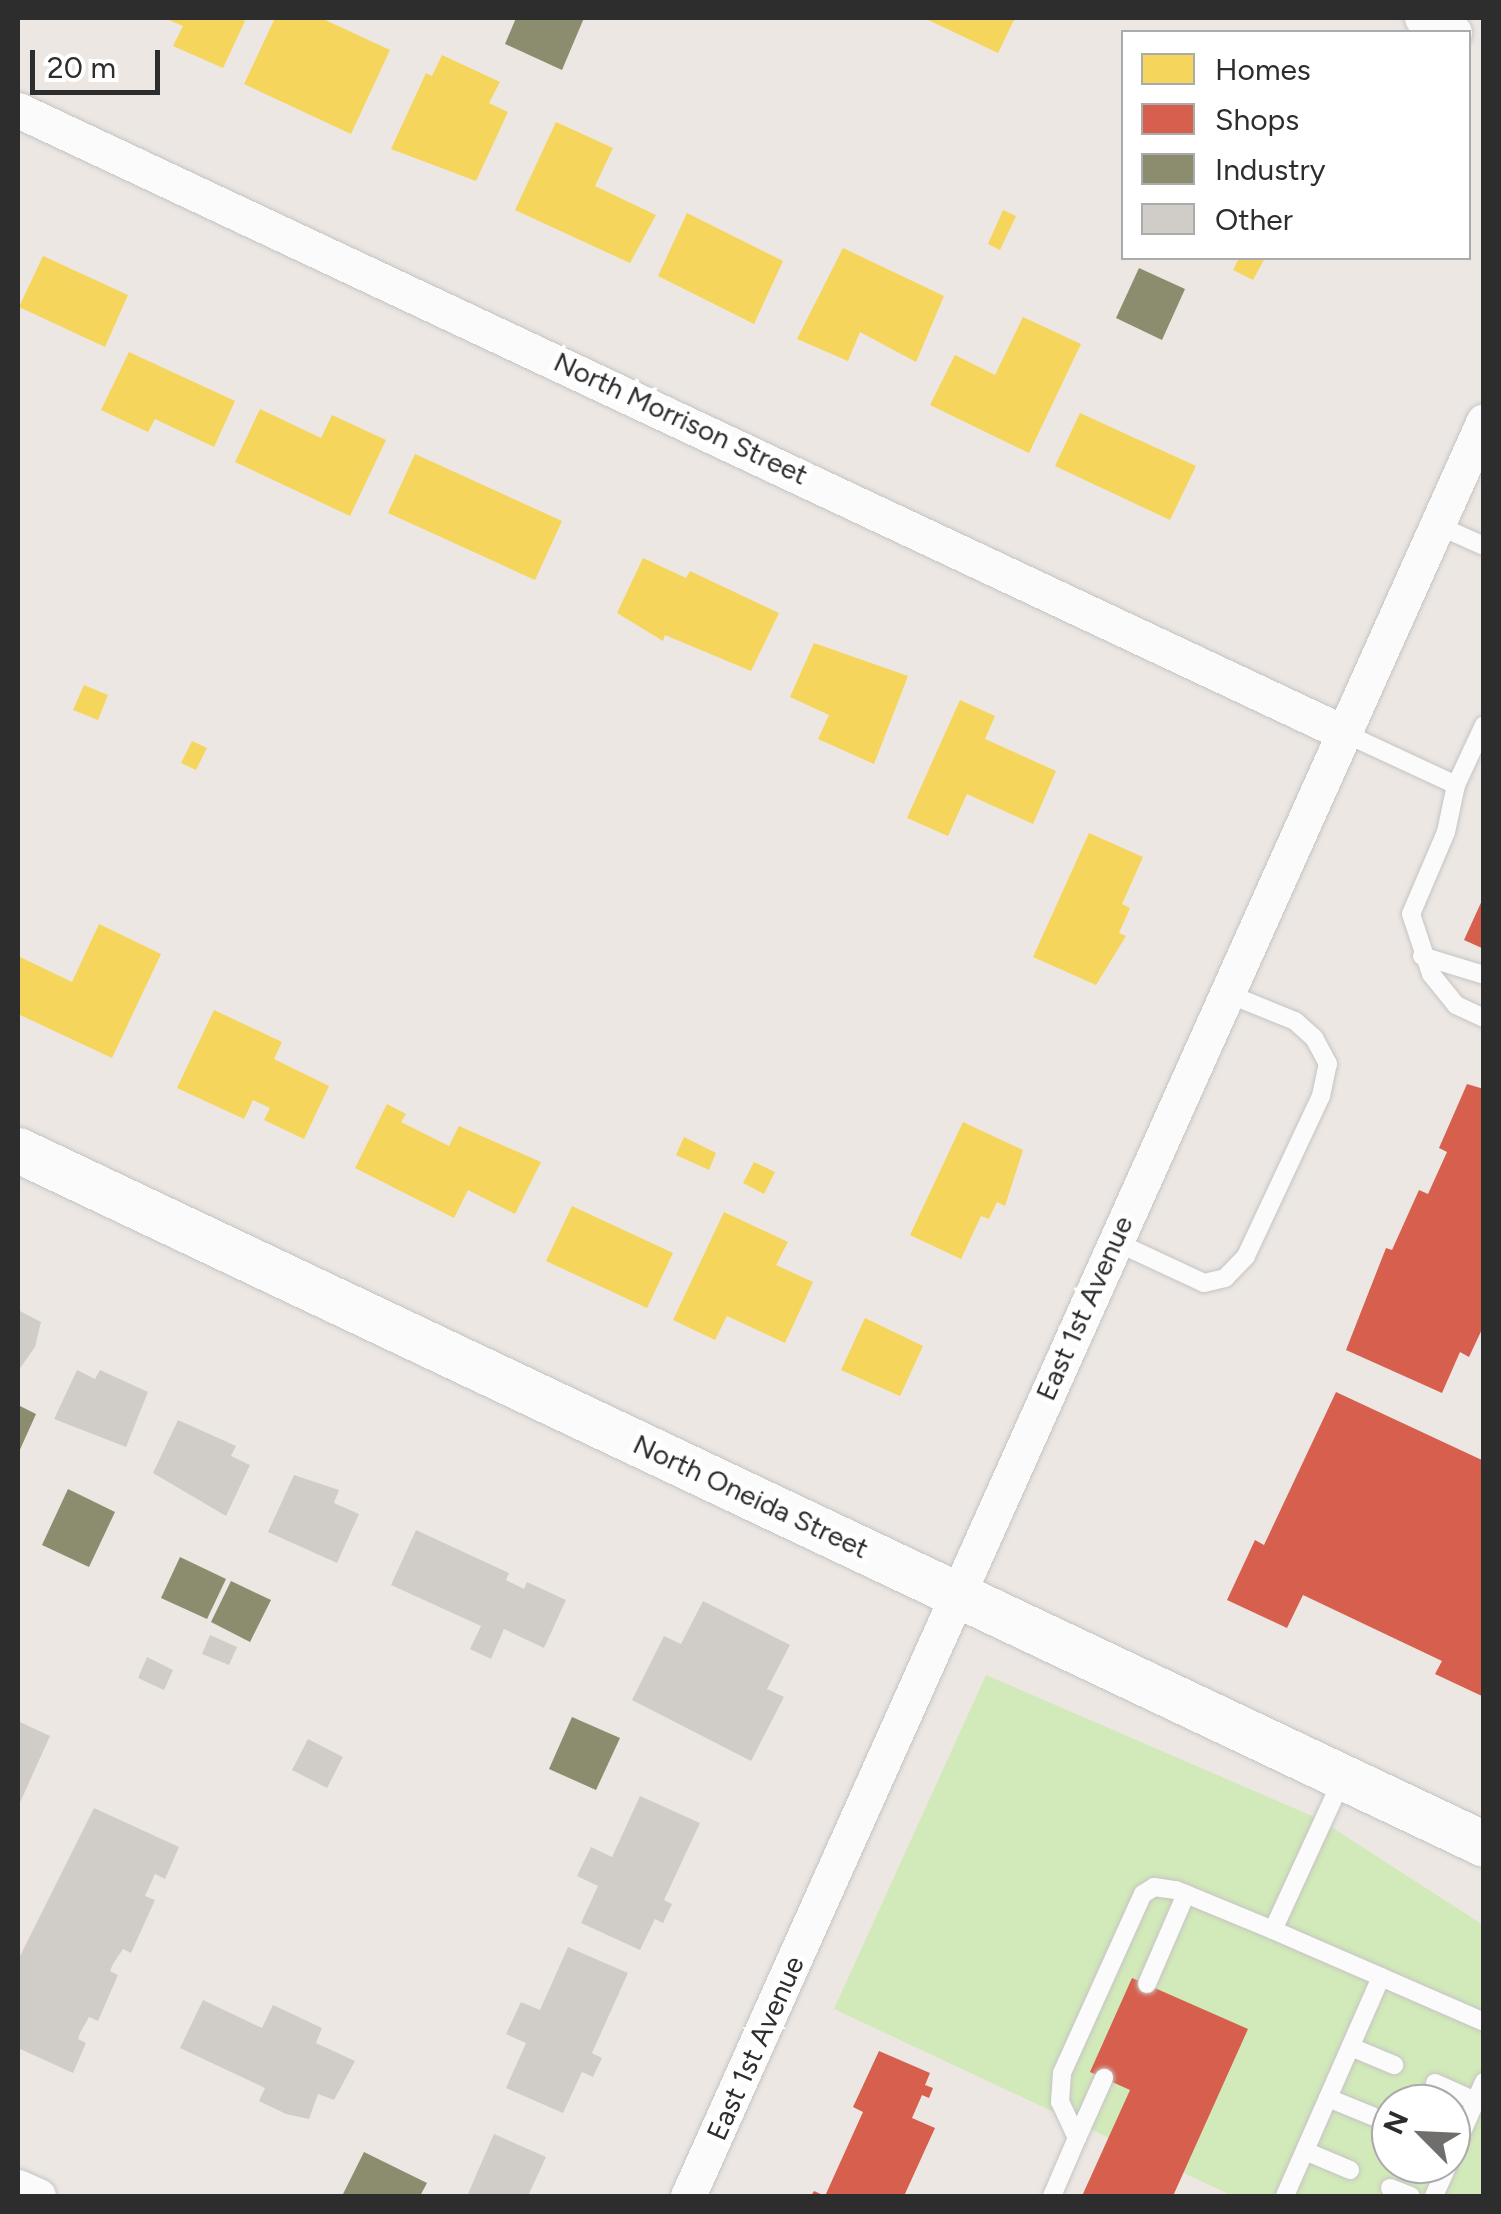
<!DOCTYPE html>
<html>
<head>
<meta charset="utf-8">
<style>
	body { margin:0 }
	#map { position:relative; width:1501px; height:2214px; overflow:hidden; background:#ece7e2; font-family:Figtree,sans-serif }
	div>[style] { position:absolute }
	.green>* { inset:0; background:#d2e9b9 }
	.homes>* { inset:0; background:#f6d55c }
	.shops>* { inset:0; background:#d6604d }
	.industry>* { inset:0; background:#8c8c6e }
	.building>* { inset:0; background:#d0cdc9 }
	.roads { filter:drop-shadow(0 0 2px #c5c4c4) drop-shadow(0 0 2px #c5c4c4) }
	.service>* { height:18px; margin:-9px; padding:0 9px; transform-origin:9px; border-radius:9px; background:#fcfbfb }
	.minor>* { height:35px; margin:-17.5px; padding:0 17.5px; transform-origin:17.5px; border-radius:17.5px; background:#fcfbfb }
	.tertiary>* { height:45px; margin:-22.5px; padding:0 22.5px; transform-origin:22.5px; border-radius:22.5px; background:#fcfbfb }
	span { translate:-50% -50%; white-space:nowrap; text-align:center; line-height:1.15; -webkit-text-stroke:10px #fff; paint-order:stroke }
	.street-label { font-size:28px; color:#2d2d2d }
	.frame { position:absolute; inset:0; border:20px solid #2d2d2d; pointer-events:none }
	.legend { position:absolute; left:1121px; top:30px; width:350px; height:230px; box-sizing:border-box; background:#fff; border:2px solid #ababab; margin:0; padding:12px 18px; list-style:none; font-size:30px; color:#2d2d2d }
	.legend li { display:flex; align-items:center; gap:20px; height:50px }
	.legend b { width:50px; border:2px solid #ababab }
	.north { position:absolute; left:1371px; top:2084px; width:100px; height:100px; box-sizing:border-box; background:#fff; border:2px solid #ababab; border-radius:50%; rotate:294deg; font-size:28px; font-weight:700; line-height:40px; text-align:center; color:#2d2d2d }
	.north::after { content:''; display:block; margin:auto; width:35px; height:45px; background:#706e6c; clip-path:polygon(50% 0,100% 100%,50% 72%,0 100%) }
	.scale { position:absolute; left:30px; top:50px; width:130px; height:45px; box-sizing:border-box; border:5px solid #2d2d2d; border-top:0; padding-left:12px; font-size:30px; line-height:35px; white-space:nowrap; color:#2d2d2d; -webkit-text-stroke:8px #fff; paint-order:stroke }
</style>
</head>
<body>
<div id="map">
	<div class="green">
		<div style="clip-path:polygon(evenodd,986px 1675px,1319px 1819px,1483px 1925px,1483px 2196px,1233px 2196px,834px 2009px,986px 1675px,1391px 2104px,1451px 2104px,1451px 2164px,1391px 2164px,1391px 2104px)"></div>
	</div>
	<div class="homes">
		<div style="clip-path:polygon(164px 18px,239px 18px,245px 21px,223px 68px,173px 46px,183px 26px)"></div>
		<div style="clip-path:polygon(275px 18px,321px 18px,390px 50px,351px 134px,244px 84px)"></div>
		<div style="clip-path:polygon(924px 18px,1015px 18px,998px 53px)"></div>
		<div style="clip-path:polygon(442px 55px,500px 82px,489px 103px,508px 112px,476px 181px,391px 149px,426px 73px,432px 76px)"></div>
		<div style="clip-path:polygon(556px 122px,613px 148px,595px 186px,656px 215px,630px 263px,515px 210px)"></div>
		<div style="clip-path:polygon(1003px 210px,1016px 216px,1000px 250px,988px 244px)"></div>
		<div style="clip-path:polygon(687px 213px,783px 261px,754px 324px,658px 276px)"></div>
		<div style="clip-path:polygon(843px 248px,944px 296px,916px 362px,860px 332px,848px 361px,797px 339px)"></div>
		<div style="clip-path:polygon(43px 256px,128px 295px,105px 347px,19px 307px)"></div>
		<div style="clip-path:polygon(1239px 258px,1265px 258px,1253px 280px,1233px 270px)"></div>
		<div style="clip-path:polygon(1023px 317px,1081px 344px,1029px 453px,930px 405px,955px 355px,995px 375px)"></div>
		<div style="clip-path:polygon(129px 352px,235px 401px,214px 447px,155px 419px,148px 432px,101px 410px)"></div>
		<div style="clip-path:polygon(260px 409px,321px 438px,332px 415px,386px 440px,350px 516px,235px 462px)"></div>
		<div style="clip-path:polygon(1080px 413px,1196px 466px,1170px 520px,1055px 466px)"></div>
		<div style="clip-path:polygon(415px 454px,562px 521px,535px 580px,388px 513px)"></div>
		<div style="clip-path:polygon(643px 558px,686px 578px,690px 571px,779px 613px,751px 671px,665px 635px,663px 641px,617px 613px)"></div>
		<div style="clip-path:polygon(814px 643px,908px 676px,874px 764px,818px 739px,829px 715px,790px 697px)"></div>
		<div style="clip-path:polygon(84px 685px,108px 695px,98px 720px,73px 710px)"></div>
		<div style="clip-path:polygon(960px 700px,995px 716px,985px 739px,1056px 771px,1033px 824px,967px 794px,948px 836px,907px 818px)"></div>
		<div style="clip-path:polygon(192px 741px,207px 748px,196px 770px,181px 763px)"></div>
		<div style="clip-path:polygon(1089px 833px,1143px 857px,1122px 904px,1130px 908px,1119px 933px,1126px 936px,1096px 985px,1033px 957px)"></div>
		<div style="clip-path:polygon(99px 924px,161px 954px,112px 1058px,18px 1014px,18px 956px,72px 982px)"></div>
		<div style="clip-path:polygon(214px 1010px,282px 1042px,274px 1059px,329px 1086px,304px 1139px,264px 1120px,270px 1108px,253px 1100px,244px 1119px,177px 1088px)"></div>
		<div style="clip-path:polygon(387px 1104px,406px 1114px,401px 1122px,449px 1146px,459px 1126px,541px 1162px,515px 1214px,468px 1190px,454px 1218px,355px 1168px)"></div>
		<div style="clip-path:polygon(963px 1122px,1023px 1150px,1005px 1206px,997px 1202px,989px 1219px,981px 1216px,961px 1259px,910px 1235px)"></div>
		<div style="clip-path:polygon(684px 1137px,716px 1153px,709px 1170px,676px 1155px)"></div>
		<div style="clip-path:polygon(754px 1162px,775px 1172px,764px 1194px,743px 1183px)"></div>
		<div style="clip-path:polygon(572px 1206px,673px 1253px,647px 1308px,546px 1261px)"></div>
		<div style="clip-path:polygon(724px 1212px,788px 1242px,776px 1265px,813px 1282px,785px 1343px,727px 1316px,715px 1340px,673px 1320px)"></div>
		<div style="clip-path:polygon(865px 1318px,923px 1346px,900px 1396px,841px 1370px)"></div>
	</div>
	<div class="shops">
		<div style="clip-path:polygon(1484px 896px,1484px 949px,1464px 940px)"></div>
		<div style="clip-path:polygon(1467px 1084px,1484px 1089px,1484px 1325px,1469px 1357px,1460px 1352px,1442px 1393px,1346px 1350px,1386px 1248px,1392px 1250px,1419px 1190px,1428px 1194px,1447px 1152px,1439px 1148px)"></div>
		<div style="clip-path:polygon(1336px 1392px,1484px 1461px,1484px 1697px,1435px 1674px,1442px 1661px,1303px 1595px,1287px 1628px,1227px 1600px,1255px 1540px,1264px 1545px)"></div>
		<div style="clip-path:polygon(1132px 1978px,1248px 2029px,1173px 2196px,1082px 2196px,1130px 2090px,1090px 2072px)"></div>
		<div style="clip-path:polygon(879px 2051px,930px 2073px,925px 2085px,933px 2088px,929px 2098px,922px 2095px,912px 2118px,935px 2128px,904px 2196px,811px 2196px,814px 2191px,825px 2196px,863px 2112px,853px 2107px)"></div>
	</div>
	<div class="industry">
		<div style="clip-path:polygon(516px 18px,584px 18px,562px 70px,505px 44px)"></div>
		<div style="clip-path:polygon(1139px 268px,1185px 289px,1162px 340px,1116px 318px)"></div>
		<div style="clip-path:polygon(18px 1405px,36px 1414px,18px 1454px)"></div>
		<div style="clip-path:polygon(68px 1489px,115px 1512px,89px 1567px,42px 1545px)"></div>
		<div style="clip-path:polygon(180px 1557px,226px 1579px,207px 1619px,161px 1598px)"></div>
		<div style="clip-path:polygon(231px 1581px,271px 1600px,250px 1642px,211px 1622px)"></div>
		<div style="clip-path:polygon(572px 1717px,620px 1738px,596px 1790px,549px 1769px)"></div>
		<div style="clip-path:polygon(364px 2152px,427px 2183px,420px 2196px,342px 2196px)"></div>
	</div>
	<div class="building">
		<div style="clip-path:polygon(18px 1310px,41px 1322px,35px 1347px,18px 1371px)"></div>
		<div style="clip-path:polygon(77px 1370px,95px 1379px,100px 1370px,148px 1392px,126px 1447px,54px 1419px)"></div>
		<div style="clip-path:polygon(178px 1420px,236px 1446px,231px 1456px,250px 1465px,226px 1516px,153px 1473px)"></div>
		<div style="clip-path:polygon(294px 1475px,339px 1490px,334px 1503px,359px 1514px,337px 1563px,268px 1532px)"></div>
		<div style="clip-path:polygon(416px 1530px,509px 1573px,506px 1580px,524px 1589px,527px 1582px,566px 1600px,544px 1648px,504px 1629px,491px 1659px,470px 1649px,481px 1626px,391px 1585px)"></div>
		<div style="clip-path:polygon(703px 1601px,790px 1645px,767px 1689px,784px 1697px,751px 1761px,632px 1700px,664px 1636px,681px 1644px)"></div>
		<div style="clip-path:polygon(210px 1635px,237px 1647px,229px 1665px,202px 1654px)"></div>
		<div style="clip-path:polygon(147px 1657px,173px 1670px,164px 1690px,138px 1678px)"></div>
		<div style="clip-path:polygon(20px 1722px,50px 1736px,18px 1807px,18px 1727px)"></div>
		<div style="clip-path:polygon(308px 1739px,343px 1757px,327px 1788px,292px 1770px)"></div>
		<div style="clip-path:polygon(640px 1796px,700px 1823px,664px 1900px,672px 1904px,663px 1923px,655px 1919px,640px 1950px,581px 1923px,598px 1886px,577px 1876px,591px 1847px,612px 1857px)"></div>
		<div style="clip-path:polygon(94px 1808px,179px 1847px,165px 1879px,155px 1874px,145px 1896px,155px 1900px,131px 1953px,123px 1949px,113px 1964px,110px 1971px,118px 1975px,98px 2021px,89px 2017px,80px 2033px,78px 2039px,86px 2043px,73px 2073px,18px 2048px,18px 1960px)"></div>
		<div style="clip-path:polygon(568px 1947px,628px 1973px,592px 2053px,602px 2058px,593px 2077px,582px 2072px,563px 2113px,506px 2088px,526px 2043px,506px 2034px,521px 2002px,540px 2010px)"></div>
		<div style="clip-path:polygon(203px 2000px,262px 2028px,273px 2005px,322px 2028px,316px 2043px,355px 2061px,334px 2100px,318px 2094px,309px 2119px,286px 2114px,259px 2101px,265px 2088px,180px 2048px)"></div>
		<div style="clip-path:polygon(494px 2134px,546px 2157px,528px 2196px,467px 2196px)"></div>
	</div>
	<div class="roads">
		<div class="service">
			<div style="left:1437px;top:525px;width:51px;rotate:24.1deg"></div>
			<div style="left:1342px;top:732px;width:126px;rotate:24.9deg"></div>
			<div style="left:1456px;top:785px;width:48px;rotate:102deg"></div>
			<div style="left:1446px;top:832px;width:89px;rotate:113.1deg"></div>
			<div style="left:1411px;top:914px;width:63px;rotate:71.6deg"></div>
			<div style="left:1431px;top:974px;width:40px;rotate:51deg"></div>
			<div style="left:1456px;top:1005px;width:31px;rotate:25deg"></div>
			<div style="left:1456px;top:785px;width:66px;rotate:-65deg"></div>
			<div style="left:1422px;top:956px;width:65px;rotate:17deg"></div>
			<div style="left:1114px;top:1241px;width:99px;rotate:25deg"></div>
			<div style="left:1204px;top:1283px;width:22px;rotate:-13deg"></div>
			<div style="left:1225px;top:1278px;width:30px;rotate:-46deg"></div>
			<div style="left:1246px;top:1256px;width:177px;rotate:-64.9deg"></div>
			<div style="left:1321px;top:1096px;width:33px;rotate:-78deg"></div>
			<div style="left:1328px;top:1064px;width:30px;rotate:-118deg"></div>
			<div style="left:1314px;top:1038px;width:25px;rotate:-138deg"></div>
			<div style="left:1295px;top:1021px;width:74px;rotate:-157.9deg"></div>
			<div style="left:1273px;top:1930px;width:118px;rotate:23.5deg"></div>
			<div style="left:1381px;top:1977px;width:239px;rotate:113.7deg"></div>
			<div style="left:1381px;top:1977px;width:112px;rotate:23.6deg"></div>
			<div style="left:1147px;top:1984px;width:98px;rotate:-66.6deg"></div>
			<div style="left:1351px;top:2047px;width:47px;rotate:22.7deg"></div>
			<div style="left:1435px;top:2083px;width:44px;rotate:24.2deg"></div>
			<div style="left:1328px;top:2098px;width:48px;rotate:22.2deg"></div>
			<div style="left:1077px;top:2138px;width:66px;rotate:-65.8deg"></div>
			<div style="left:1305px;top:2151px;width:49px;rotate:22.9deg"></div>
			<div style="left:1451px;top:2157px;width:82px;rotate:-66.3deg"></div>
			<div style="left:1390px;top:2188px;width:22px;rotate:21deg"></div>
			<div style="left:1052px;top:2196px;width:63px;rotate:-66.7deg"></div>
			<div style="left:1077px;top:2138px;width:40px;rotate:-115deg"></div>
			<div style="left:1060px;top:2102px;width:29px;rotate:-86deg"></div>
			<div style="left:1062px;top:2073px;width:196px;rotate:-65.7deg"></div>
			<div style="left:1143px;top:1894px;width:13px;rotate:-32deg"></div>
			<div style="left:1154px;top:1887px;width:22px;rotate:8deg"></div>
			<div style="left:1176px;top:1890px;width:105px;rotate:22.4deg"></div>
			<div style="left:1273px;top:1930px;width:167px;rotate:-65.3deg"></div>
			<div style="left:1434px;top:2196px;width:35px;rotate:-66deg"></div>
		</div>
		<div class="minor">
			<div style="left:1422px;top:18px;width:35px;rotate:24deg"></div>
			<div style="left:18px;top:110px;width:1463px;rotate:25.16deg"></div>
			<div style="left:18px;top:2187px;width:22px;rotate:24deg"></div>
			<div style="left:688px;top:2196px;width:1945px;rotate:-65.85deg"></div>
		</div>
		<div class="tertiary">
			<div style="left:18px;top:1150px;width:1622px;rotate:25.33deg"></div>
		</div>
	</div>
	<div class="street-label">
		<span style="left:681px;top:418px;rotate:25deg">North Morrison Street</span>
		<span style="left:1084px;top:1308px;rotate:-66deg">East 1st Avenue</span>
		<span style="left:751px;top:1496px;rotate:25deg">North Oneida Street</span>
		<span style="left:755px;top:2048px;rotate:-66deg">East 1st Avenue</span>
	</div>
	<div class="frame"></div>
	<ul class="legend">
	<li><b style="height:28px;background:#f6d55c"></b>Homes</li>
	<li><b style="height:28px;background:#d6604d"></b>Shops</li>
	<li><b style="height:28px;background:#8c8c6e"></b>Industry</li>
	<li><b style="height:28px;background:#d0cdc9"></b>Other</li>
	</ul>
	<div class="north">N</div>
	<div class="scale">20 m</div>
</div>
</body>
</html>
